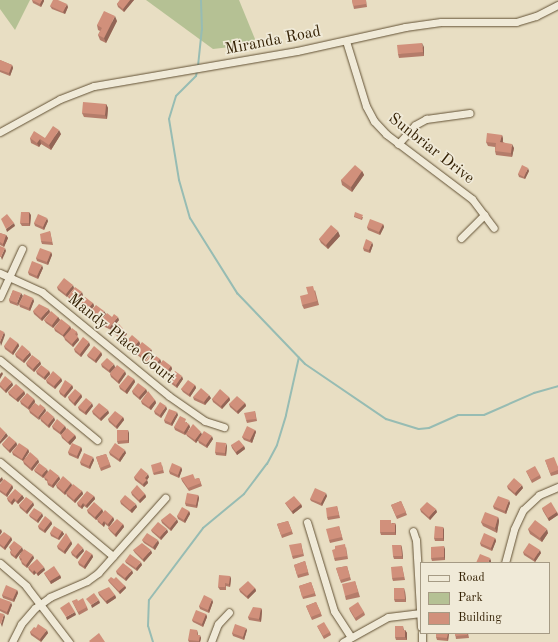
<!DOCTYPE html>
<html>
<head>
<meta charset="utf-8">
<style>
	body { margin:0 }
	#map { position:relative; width:558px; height:642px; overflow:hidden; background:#e8dec3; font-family:"Old Standard TT",serif }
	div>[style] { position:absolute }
	.green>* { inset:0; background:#b5c194 }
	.stream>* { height:2px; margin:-1px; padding:0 1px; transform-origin:1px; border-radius:1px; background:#97bcb3 }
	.roads { filter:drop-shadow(0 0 1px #625134) drop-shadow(0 0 1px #625134) }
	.minor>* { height:7px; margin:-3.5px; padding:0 3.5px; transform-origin:3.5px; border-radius:3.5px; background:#f0ead8 }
	.wall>* { inset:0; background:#b47c6a }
	.shaded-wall>* { inset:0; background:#926556 }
	.building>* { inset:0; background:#d1907b }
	span { translate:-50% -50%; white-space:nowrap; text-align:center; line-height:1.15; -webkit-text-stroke:3.5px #f0ead8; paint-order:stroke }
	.street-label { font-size:16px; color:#352205 }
	.legend { position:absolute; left:420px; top:562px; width:130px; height:72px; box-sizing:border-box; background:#f0ead8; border:1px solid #a59a84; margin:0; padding:5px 7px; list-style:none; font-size:12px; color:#352205 }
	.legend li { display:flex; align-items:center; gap:8px; height:20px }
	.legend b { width:20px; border:1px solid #a59a84 }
</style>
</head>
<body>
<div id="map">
	<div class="green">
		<div style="clip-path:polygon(0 0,30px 0,15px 30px,0 9px)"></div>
		<div style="clip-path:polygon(146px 0,239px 0,257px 44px,213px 49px)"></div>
	</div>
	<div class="stream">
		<div style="left:198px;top:66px;width:36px;rotate:-84deg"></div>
		<div style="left:202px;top:30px;width:30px;rotate:-92deg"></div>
		<div style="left:197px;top:71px;width:5px;rotate:101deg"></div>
		<div style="left:196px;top:76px;width:28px;rotate:135deg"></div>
		<div style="left:176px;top:96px;width:24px;rotate:107deg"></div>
		<div style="left:169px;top:119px;width:62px;rotate:80.7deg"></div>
		<div style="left:179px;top:180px;width:40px;rotate:74deg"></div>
		<div style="left:190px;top:218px;width:89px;rotate:57.9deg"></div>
		<div style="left:237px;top:293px;width:98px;rotate:46.2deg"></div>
		<div style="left:305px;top:364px;width:98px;rotate:34.2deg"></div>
		<div style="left:386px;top:419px;width:34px;rotate:17deg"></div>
		<div style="left:419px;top:429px;width:10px;rotate:-6deg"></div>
		<div style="left:429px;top:428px;width:32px;rotate:-24deg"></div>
		<div style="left:458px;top:415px;width:26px"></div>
		<div style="left:484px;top:415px;width:55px;rotate:-23.7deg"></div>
		<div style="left:534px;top:393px;width:25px;rotate:-16deg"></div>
		<div style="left:153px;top:642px;width:17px;rotate:-107deg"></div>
		<div style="left:148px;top:626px;width:26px;rotate:-88deg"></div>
		<div style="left:149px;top:600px;width:90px;rotate:-53.1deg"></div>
		<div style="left:203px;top:528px;width:53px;rotate:-39.7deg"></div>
		<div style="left:244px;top:494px;width:38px;rotate:-53deg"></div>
		<div style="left:267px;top:464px;width:21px;rotate:-62deg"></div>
		<div style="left:277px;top:445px;width:31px;rotate:-73deg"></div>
		<div style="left:286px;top:415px;width:59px;rotate:-77.4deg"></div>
	</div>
	<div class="roads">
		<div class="minor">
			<div style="left:346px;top:41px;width:68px;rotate:72.9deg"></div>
			<div style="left:366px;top:106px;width:17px;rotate:62deg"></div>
			<div style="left:374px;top:121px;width:18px;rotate:47deg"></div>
			<div style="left:386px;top:134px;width:108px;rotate:37.1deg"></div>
			<div style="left:472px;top:199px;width:36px;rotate:53deg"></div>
			<div style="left:0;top:132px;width:68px;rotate:-28.8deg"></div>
			<div style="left:60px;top:99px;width:36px;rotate:-21deg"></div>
			<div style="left:94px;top:86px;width:206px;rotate:-9.8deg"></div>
			<div style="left:297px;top:51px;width:111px;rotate:-12.5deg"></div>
			<div style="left:405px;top:27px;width:36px;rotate:-8deg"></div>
			<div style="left:441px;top:22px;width:75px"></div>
			<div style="left:516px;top:22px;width:21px;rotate:-17deg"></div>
			<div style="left:536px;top:16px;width:25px;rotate:-27deg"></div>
			<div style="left:398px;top:144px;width:25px;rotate:-48deg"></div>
			<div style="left:415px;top:125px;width:13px;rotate:-29deg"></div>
			<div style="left:426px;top:119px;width:44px;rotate:-7.8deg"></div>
			<div style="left:461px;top:238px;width:33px;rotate:-45deg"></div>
			<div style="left:0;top:273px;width:46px;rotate:24.3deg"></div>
			<div style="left:42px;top:292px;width:164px;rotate:39.3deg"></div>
			<div style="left:169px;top:396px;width:44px;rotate:34.8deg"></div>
			<div style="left:205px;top:421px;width:20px;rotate:18deg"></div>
			<div style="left:0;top:297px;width:53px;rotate:-65.4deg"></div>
			<div style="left:0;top:360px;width:126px;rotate:39.5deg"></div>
			<div style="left:0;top:462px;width:147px;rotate:39.8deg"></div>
			<div style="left:307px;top:522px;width:93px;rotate:73.1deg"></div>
			<div style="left:334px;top:611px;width:31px;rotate:57deg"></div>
			<div style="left:413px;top:531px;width:9px;rotate:72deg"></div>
			<div style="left:416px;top:540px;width:87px;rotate:86.7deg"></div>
			<div style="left:0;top:563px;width:35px;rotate:41deg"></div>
			<div style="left:26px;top:586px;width:71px;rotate:52.5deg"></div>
			<div style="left:505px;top:563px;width:35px;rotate:-75deg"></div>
			<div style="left:514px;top:529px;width:21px;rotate:-65deg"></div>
			<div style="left:523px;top:510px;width:22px;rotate:-43deg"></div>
			<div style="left:539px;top:495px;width:21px;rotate:-23deg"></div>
			<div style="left:422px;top:633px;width:9px;rotate:90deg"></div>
			<div style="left:12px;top:642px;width:20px;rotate:-63deg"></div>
			<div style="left:21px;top:624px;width:21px;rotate:-49deg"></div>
			<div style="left:35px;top:608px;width:19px;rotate:-36deg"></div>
			<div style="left:50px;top:597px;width:40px;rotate:-23.4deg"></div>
			<div style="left:87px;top:581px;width:14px;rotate:-36deg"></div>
			<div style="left:98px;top:573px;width:101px;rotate:-48.2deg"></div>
			<div style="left:211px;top:642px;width:19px;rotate:-69deg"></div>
			<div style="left:218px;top:624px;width:16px;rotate:-47deg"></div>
			<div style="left:343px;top:642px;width:51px;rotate:-29.1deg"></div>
			<div style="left:388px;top:617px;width:33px;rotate:-7deg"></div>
		</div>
	</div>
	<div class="wall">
		<div style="clip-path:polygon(32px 0,44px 1px,41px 7px,33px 3px)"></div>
		<div style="clip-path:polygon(120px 0,134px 0,124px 12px,118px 7px,117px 4px)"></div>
		<div style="clip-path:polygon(352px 0,366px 0,367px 7px,354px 9px)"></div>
		<div style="clip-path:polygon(50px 6px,68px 7px,65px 14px,52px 9px)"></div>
		<div style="clip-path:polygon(117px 21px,106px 43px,100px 40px,98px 35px,100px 31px,98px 30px,97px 25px)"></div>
		<div style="clip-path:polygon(424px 47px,424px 56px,399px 58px,398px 54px)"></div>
		<div style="clip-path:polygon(0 60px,12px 65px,13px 68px,10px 76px,0 72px)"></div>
		<div style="clip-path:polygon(106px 104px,108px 108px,107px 119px,84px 117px,82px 113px)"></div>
		<div style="clip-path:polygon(61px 134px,51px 150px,41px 144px,39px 147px,31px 143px,30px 138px,45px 138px)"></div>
		<div style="clip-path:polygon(502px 135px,503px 139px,503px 142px,514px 148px,512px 157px,496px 155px,495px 151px,495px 147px,488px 146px,486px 142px)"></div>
		<div style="clip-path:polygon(362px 171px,364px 175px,352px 192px,342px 185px,341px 180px)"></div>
		<div style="clip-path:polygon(529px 171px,525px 179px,519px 177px,518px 174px)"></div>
		<div style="clip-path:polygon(31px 215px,30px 226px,22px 226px,20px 223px)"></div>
		<div style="clip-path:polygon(354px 216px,363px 217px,362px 220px,354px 217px)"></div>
		<div style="clip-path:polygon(48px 221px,44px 230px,35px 226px,34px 223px)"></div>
		<div style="clip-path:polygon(383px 224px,384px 227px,380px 235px,368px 230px,367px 227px)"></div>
		<div style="clip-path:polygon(50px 231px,53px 245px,42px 244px,41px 241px)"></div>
		<div style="clip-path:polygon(0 233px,6px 235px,8px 238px,4px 247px,0 245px)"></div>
		<div style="clip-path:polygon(340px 236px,328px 249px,321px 243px,319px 239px)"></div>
		<div style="clip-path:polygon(373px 245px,370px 253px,364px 251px,363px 248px)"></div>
		<div style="clip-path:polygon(51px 252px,52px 255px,48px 265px,37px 261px,36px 258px)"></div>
		<div style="clip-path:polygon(43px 268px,38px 279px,29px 275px,28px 272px)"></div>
		<div style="clip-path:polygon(57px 287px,74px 288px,67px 297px,58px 290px)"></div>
		<div style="clip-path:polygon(13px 290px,18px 306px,10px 303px,9px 300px)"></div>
		<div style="clip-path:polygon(315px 290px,319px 305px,304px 309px,302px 305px)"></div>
		<div style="clip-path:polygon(83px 295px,75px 304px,69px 299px,68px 296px)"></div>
		<div style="clip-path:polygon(34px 301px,30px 311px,20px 307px,19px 304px)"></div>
		<div style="clip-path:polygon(93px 303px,94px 306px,88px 314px,80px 308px,79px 305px)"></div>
		<div style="clip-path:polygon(33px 311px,50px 312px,42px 321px,34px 314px)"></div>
		<div style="clip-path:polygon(89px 313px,106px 314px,98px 323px,90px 316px)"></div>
		<div style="clip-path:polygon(58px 317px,60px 320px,53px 328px,46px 323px,44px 320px)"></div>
		<div style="clip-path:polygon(112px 317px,119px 320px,111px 330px,101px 325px,100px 322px)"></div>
		<div style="clip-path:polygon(70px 326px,71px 329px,77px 332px,78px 335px,77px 336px,79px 340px,73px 347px,65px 340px,64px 337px,55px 331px,54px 328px)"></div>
		<div style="clip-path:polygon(113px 330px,127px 334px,121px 340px,114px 333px)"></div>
		<div style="clip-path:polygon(139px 341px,140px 344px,134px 352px,126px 346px,125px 343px)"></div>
		<div style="clip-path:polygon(18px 343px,19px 346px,13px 355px,5px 349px,4px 346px)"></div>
		<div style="clip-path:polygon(90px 345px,81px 357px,75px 352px,74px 349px)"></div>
		<div style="clip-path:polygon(135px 351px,152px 351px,145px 361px,136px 354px)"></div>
		<div style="clip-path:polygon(101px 352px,102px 355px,96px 363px,88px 357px,87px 355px)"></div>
		<div style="clip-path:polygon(15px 354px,31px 355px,24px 363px,16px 357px)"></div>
		<div style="clip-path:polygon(160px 359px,161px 362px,155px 370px,147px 364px,146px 361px)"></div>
		<div style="clip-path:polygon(26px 363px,41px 364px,34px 372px,27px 366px)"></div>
		<div style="clip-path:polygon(101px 364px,115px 367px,126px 374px,119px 384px,111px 377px,110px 374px,115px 368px,110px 373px,102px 367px)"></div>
		<div style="clip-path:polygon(171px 366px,172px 369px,167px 376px,164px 374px,162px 376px,157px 372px,156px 369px)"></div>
		<div style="clip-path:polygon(36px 371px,49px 371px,50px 374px,45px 380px,37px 374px)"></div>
		<div style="clip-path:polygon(61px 378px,62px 381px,55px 389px,47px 383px,46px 380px)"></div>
		<div style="clip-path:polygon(134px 379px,135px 382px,127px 394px,120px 389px,119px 386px)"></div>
		<div style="clip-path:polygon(168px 379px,183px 379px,177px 388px,169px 382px)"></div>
		<div style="clip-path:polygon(0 383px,13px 385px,6px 393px,0 387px)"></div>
		<div style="clip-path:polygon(72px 385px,73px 388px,65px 398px,60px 394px,59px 391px)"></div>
		<div style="clip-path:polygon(195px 385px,196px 388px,190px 397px,183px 392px,181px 389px)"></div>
		<div style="clip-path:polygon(146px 389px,147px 392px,140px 400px,133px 394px,132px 391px)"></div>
		<div style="clip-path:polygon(24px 391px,25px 394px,18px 402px,9px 395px,8px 392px)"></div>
		<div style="clip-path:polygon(81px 394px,82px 397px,75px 406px,69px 400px,68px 397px)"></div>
		<div style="clip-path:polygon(193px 397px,211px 398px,205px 405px,194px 400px)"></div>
		<div style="clip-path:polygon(229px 397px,230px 400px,222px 409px,213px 402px,212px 399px)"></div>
		<div style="clip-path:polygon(34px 399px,35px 402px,29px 410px,21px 404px,20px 401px)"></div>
		<div style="clip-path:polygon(155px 400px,156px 403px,151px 410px,142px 404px,141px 401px)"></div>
		<div style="clip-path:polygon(35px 403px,39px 420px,30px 413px,29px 410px)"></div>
		<div style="clip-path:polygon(245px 403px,246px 406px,238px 414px,230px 407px,229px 404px)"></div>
		<div style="clip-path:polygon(93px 406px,86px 415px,79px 410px,78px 407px)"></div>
		<div style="clip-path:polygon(167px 409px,161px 418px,155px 414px,154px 411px)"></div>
		<div style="clip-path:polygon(92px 411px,109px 413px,101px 421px,93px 414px)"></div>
		<div style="clip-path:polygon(255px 411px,257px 421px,247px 423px,246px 420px)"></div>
		<div style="clip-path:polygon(178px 415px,172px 426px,165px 423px,164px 420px)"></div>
		<div style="clip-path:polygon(123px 417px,124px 420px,117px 429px,109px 422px,108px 419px)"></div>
		<div style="clip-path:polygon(40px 418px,55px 420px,49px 428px,41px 421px)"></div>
		<div style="clip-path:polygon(187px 422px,187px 423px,190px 427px,188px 431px,201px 434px,213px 439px,207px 448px,199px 443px,198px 440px,196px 443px,187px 436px,186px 434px,185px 435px,175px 430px,174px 427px)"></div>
		<div style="clip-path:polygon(52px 426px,65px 426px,66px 429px,61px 435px,53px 429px)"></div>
		<div style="clip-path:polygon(255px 430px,256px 432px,252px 443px,244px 440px,242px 437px)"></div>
		<div style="clip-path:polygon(129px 433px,129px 443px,118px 444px,117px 441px)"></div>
		<div style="clip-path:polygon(61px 435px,75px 435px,76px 438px,70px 445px,62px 438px)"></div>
		<div style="clip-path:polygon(16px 442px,17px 445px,10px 453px,3px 446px,2px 444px)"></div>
		<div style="clip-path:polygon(231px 445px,244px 446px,245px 449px,237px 455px,232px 448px)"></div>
		<div style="clip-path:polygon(227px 446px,226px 456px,216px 455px,215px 452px)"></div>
		<div style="clip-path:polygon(81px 447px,82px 450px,78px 459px,69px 455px,68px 452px)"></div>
		<div style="clip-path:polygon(28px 449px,29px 452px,25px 458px,39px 462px,32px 471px,24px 464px,23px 461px,13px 455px,12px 452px)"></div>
		<div style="clip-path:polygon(109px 452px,126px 453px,120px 462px,110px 455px)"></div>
		<div style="clip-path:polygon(106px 454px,111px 467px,101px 471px,96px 457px)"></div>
		<div style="clip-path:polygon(94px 460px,90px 469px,81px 465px,80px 462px)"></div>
		<div style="clip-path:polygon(545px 460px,558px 467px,558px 474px,551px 476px)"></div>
		<div style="clip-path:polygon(162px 465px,164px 473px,154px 475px,153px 473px)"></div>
		<div style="clip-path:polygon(181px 467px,182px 470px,179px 478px,170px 474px,169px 471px)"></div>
		<div style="clip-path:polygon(34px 470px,48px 472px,60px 479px,53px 488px,48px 485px,47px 481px,45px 480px,44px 477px,43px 478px,35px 472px)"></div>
		<div style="clip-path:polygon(526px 471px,540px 475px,541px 478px,532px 483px)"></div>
		<div style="clip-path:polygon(134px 477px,149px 477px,147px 480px,148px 483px,144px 487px,135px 480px)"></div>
		<div style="clip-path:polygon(181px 478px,195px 479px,199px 478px,202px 486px,189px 491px,182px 481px)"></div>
		<div style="clip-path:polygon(71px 483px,72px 486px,82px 491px,83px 494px,75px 503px,67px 496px,66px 493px,65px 495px,57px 488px,56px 485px)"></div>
		<div style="clip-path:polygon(0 484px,12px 485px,13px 488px,7px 497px,0 492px)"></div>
		<div style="clip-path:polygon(507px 486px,523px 488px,516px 496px,508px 489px)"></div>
		<div style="clip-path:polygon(131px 492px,145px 494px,146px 497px,140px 503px,132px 495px)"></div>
		<div style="clip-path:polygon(22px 495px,24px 498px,18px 504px,15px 501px,12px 505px,8px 501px,7px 498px)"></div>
		<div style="clip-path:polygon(198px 495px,199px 498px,197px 508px,186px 506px,185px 503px)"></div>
		<div style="clip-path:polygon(94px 496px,95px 499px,87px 508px,84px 506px,82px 509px,78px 506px,77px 503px)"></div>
		<div style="clip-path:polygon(327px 496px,322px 506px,311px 501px,310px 499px)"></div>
		<div style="clip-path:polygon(120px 501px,137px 507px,132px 513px,121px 504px)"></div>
		<div style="clip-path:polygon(401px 501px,407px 515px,397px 519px,391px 505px)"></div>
		<div style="clip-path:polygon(285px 503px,301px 504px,302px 507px,293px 514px,287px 506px)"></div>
		<div style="clip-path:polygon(510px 503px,506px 514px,494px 509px,493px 506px)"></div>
		<div style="clip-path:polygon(19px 505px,34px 505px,27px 514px,20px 508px)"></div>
		<div style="clip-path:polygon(337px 506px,340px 518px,328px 520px,327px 517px)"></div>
		<div style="clip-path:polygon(542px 508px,557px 512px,558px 515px,549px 521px,543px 511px)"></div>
		<div style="clip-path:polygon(102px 509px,103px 512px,96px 520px,88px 513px,87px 510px)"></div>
		<div style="clip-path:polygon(420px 509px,437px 512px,430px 520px,421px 512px)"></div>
		<div style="clip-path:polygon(189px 511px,190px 514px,185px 523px,178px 519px,177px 516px)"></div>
		<div style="clip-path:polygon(29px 515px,43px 516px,38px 523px,30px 517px)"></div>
		<div style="clip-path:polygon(113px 517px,114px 520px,109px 527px,105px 524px,104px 527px,98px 522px,97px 519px)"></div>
		<div style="clip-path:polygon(498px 517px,499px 521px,497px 533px,483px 526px,481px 522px)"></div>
		<div style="clip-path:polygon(161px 520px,178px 522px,171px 531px,162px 523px)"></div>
		<div style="clip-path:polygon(51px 521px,52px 524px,45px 533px,39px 529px,38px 526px)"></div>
		<div style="clip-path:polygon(288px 521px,293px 534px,282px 538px,277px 524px)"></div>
		<div style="clip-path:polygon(392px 523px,395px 523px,396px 526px,396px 535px,381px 535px,380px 532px)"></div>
		<div style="clip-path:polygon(123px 524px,124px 527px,116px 537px,110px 531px,108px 528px)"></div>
		<div style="clip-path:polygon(339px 526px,343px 540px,330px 543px,329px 540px)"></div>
		<div style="clip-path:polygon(443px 527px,444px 530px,444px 541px,435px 541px,434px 538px)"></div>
		<div style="clip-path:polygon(528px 529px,548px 533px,542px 542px,530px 534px)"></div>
		<div style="clip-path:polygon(151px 530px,168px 532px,161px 540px,152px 532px)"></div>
		<div style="clip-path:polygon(62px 531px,64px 534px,59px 540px,51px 536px,50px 533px)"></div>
		<div style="clip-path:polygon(0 536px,11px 537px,12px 540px,5px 550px,0 546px)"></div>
		<div style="clip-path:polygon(495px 538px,496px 541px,492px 551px,481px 546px,480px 543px)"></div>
		<div style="clip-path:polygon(142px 540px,159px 543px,155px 550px,144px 543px)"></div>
		<div style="clip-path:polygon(71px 541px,72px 544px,65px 554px,58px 549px,57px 546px)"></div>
		<div style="clip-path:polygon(301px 543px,304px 556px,293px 559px,292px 556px)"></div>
		<div style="clip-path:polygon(401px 545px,402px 548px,403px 559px,394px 559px,393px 556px)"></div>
		<div style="clip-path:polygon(9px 547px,23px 550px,34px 558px,27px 568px,22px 564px,21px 561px,20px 560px,19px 557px,22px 551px,16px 559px,11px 555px,10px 552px,11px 551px)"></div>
		<div style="clip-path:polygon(346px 547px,348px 559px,335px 561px,334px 558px)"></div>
		<div style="clip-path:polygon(445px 549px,445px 560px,432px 561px,431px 558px)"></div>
		<div style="clip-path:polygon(133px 550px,152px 553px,144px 562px,135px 553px)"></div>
		<div style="clip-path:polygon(84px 551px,77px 559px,72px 555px,71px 552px)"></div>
		<div style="clip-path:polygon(523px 552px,541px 553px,535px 562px,524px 555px)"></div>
		<div style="clip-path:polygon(92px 554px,93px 557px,85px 569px,79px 565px,78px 562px)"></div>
		<div style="clip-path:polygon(125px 561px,142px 565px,137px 571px,126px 563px)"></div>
		<div style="clip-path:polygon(305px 561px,309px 575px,298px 578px,294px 565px)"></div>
		<div style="clip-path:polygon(347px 566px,351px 580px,341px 583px,336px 568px)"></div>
		<div style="clip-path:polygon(402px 566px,405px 580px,393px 581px,392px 578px)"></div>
		<div style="clip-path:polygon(28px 567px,45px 570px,38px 576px,36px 573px,34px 575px,29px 570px)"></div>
		<div style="clip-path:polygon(116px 571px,133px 573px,126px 581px,117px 574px)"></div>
		<div style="clip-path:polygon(44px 573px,60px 575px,61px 578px,51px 584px,45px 575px)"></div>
		<div style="clip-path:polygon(230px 576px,231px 579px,230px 587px,226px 586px,226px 590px,220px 590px,218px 587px)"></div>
		<div style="clip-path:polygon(114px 579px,125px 586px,126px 588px,120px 594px,109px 582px,108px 580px)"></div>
		<div style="clip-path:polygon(355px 581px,360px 597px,346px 600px,345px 596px)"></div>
		<div style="clip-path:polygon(311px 582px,316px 596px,303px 599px,299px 586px)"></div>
		<div style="clip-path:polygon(255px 588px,256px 591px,248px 599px,240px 592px,239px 589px)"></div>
		<div style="clip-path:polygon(17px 590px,18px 593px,14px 602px,3px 598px,2px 595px)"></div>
		<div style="clip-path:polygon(405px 591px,406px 602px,395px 602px,394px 599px)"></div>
		<div style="clip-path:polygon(98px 592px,115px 595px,116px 598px,107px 604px,99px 595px)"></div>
		<div style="clip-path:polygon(0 599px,12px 605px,8px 615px,0 611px)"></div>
		<div style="clip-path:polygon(72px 601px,78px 601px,87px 607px,88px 610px,79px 615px)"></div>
		<div style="clip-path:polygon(213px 602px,209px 613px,200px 609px,199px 606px)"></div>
		<div style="clip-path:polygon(316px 602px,322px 616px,312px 620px,306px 606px)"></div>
		<div style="clip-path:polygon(261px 608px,262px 611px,261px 622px,249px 620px,248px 617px)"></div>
		<div style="clip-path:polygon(349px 608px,364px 612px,365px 615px,356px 621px,350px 611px)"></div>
		<div style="clip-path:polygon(206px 614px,207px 617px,203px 627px,193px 622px,192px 620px)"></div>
		<div style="clip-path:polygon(317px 626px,330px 632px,331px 635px,324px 639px)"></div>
		<div style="clip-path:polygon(403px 626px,404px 630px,405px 630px,407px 633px,407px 640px,396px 640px,395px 637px)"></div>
		<div style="clip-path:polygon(36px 628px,48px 633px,41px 642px,31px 635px,30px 632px)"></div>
		<div style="clip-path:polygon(197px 630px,198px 633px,198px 635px,201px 638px,200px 642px,189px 642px,188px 640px)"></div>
		<div style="clip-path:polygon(247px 630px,244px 640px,233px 636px,232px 633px)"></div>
		<div style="clip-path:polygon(436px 633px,449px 633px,448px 641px,437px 640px,436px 637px)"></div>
		<div style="clip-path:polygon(455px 633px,468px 633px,469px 638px,456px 639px)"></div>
	</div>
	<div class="shaded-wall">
		<div style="clip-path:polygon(42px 0,44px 0,44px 1px,41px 7px,40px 4px)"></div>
		<div style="clip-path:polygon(130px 0,134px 0,124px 12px,123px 9px)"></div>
		<div style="clip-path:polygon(67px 4px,68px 7px,65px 14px,63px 12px)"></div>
		<div style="clip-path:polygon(115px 16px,117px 21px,106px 43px,104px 38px)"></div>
		<div style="clip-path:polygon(422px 43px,424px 47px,424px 56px,423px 52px)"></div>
		<div style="clip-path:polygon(12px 65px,13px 68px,10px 76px,9px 73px)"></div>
		<div style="clip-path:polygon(106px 104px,108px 108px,107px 119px,105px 115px)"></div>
		<div style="clip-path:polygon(59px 130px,61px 134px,51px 150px,49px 145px)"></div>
		<div style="clip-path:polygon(502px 135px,503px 139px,502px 147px,500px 142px)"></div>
		<div style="clip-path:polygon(40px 139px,41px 144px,39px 147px,37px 143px)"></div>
		<div style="clip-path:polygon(512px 144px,514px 148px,512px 157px,511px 153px)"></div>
		<div style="clip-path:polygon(528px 168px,529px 171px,525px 179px,524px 177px)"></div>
		<div style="clip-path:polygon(362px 171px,364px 175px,352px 192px,351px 187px)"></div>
		<div style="clip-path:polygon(29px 212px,31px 215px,30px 226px,29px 223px)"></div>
		<div style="clip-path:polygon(47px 218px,48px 221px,44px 230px,43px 227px)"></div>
		<div style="clip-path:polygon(14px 223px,15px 226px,7px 232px,6px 229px)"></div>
		<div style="clip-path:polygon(383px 224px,384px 227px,380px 235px,379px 232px)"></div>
		<div style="clip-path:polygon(338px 231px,340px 236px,328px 249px,326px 245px)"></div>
		<div style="clip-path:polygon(6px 235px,8px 238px,4px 247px,3px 244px)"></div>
		<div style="clip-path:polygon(372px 242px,373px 245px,370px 253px,369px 250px)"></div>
		<div style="clip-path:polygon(5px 248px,6px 251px,2px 260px,1px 257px)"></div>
		<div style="clip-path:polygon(51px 252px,52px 255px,48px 265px,47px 262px)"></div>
		<div style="clip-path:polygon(42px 265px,43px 268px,38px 279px,37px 276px)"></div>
		<div style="clip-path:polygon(73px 285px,74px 288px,67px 297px,66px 294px)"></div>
		<div style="clip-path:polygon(82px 292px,83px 295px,75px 304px,74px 301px)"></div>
		<div style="clip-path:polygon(21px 293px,23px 296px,18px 306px,17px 303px)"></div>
		<div style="clip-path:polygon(33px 298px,34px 301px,30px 311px,29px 308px)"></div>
		<div style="clip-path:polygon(93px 303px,94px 306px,88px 314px,86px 311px)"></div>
		<div style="clip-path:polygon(49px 309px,50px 312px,42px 321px,41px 318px)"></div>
		<div style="clip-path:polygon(104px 311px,106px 314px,98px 323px,97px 320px)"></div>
		<div style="clip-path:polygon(58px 317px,60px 320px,53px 328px,52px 325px)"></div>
		<div style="clip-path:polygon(118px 317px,119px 320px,111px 330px,110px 327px)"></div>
		<div style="clip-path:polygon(70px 326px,71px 329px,64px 338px,63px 335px)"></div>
		<div style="clip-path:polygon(125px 331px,127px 334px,121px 340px,119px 337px)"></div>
		<div style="clip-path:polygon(4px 332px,5px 335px,1px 346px,0 342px)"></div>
		<div style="clip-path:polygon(78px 337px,79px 340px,73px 347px,72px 344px)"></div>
		<div style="clip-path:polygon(139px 341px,140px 344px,134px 352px,132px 349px)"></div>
		<div style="clip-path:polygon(89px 342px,90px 345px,81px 357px,80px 354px)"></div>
		<div style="clip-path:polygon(18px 343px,19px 346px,13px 355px,12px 352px)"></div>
		<div style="clip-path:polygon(151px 349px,152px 351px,145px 361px,144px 358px)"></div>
		<div style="clip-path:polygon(30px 352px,31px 355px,24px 363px,23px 360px)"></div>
		<div style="clip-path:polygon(101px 352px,102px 355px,96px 363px,95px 360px)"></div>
		<div style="clip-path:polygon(160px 359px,161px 362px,155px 370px,154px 367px)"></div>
		<div style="clip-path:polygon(40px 361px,41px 364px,34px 372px,33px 369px)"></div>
		<div style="clip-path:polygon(114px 364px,115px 367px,110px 373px,109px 370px)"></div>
		<div style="clip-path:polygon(171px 366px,172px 369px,167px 376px,166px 373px)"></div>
		<div style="clip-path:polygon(49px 371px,50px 374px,45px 380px,44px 377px)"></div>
		<div style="clip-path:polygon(125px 371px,126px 374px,119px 384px,118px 381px)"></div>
		<div style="clip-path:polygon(163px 371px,164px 374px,162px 376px,161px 373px)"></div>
		<div style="clip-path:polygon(2px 372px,3px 374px,0 379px,0 374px)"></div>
		<div style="clip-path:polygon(182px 376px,183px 379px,177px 388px,176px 385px)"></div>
		<div style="clip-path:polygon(61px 378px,62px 381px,55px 389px,54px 386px)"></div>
		<div style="clip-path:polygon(134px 379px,135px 382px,127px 394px,125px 391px)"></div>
		<div style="clip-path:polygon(12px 382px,13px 385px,6px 393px,5px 390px)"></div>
		<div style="clip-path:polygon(72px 385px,73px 388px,65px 398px,64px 395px)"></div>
		<div style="clip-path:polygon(195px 385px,196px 388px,190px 397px,189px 394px)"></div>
		<div style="clip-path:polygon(146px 389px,147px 392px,140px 400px,139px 397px)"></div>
		<div style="clip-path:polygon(24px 391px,25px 394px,18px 402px,16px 399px)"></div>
		<div style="clip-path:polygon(81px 394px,82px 397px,75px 406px,74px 403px)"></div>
		<div style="clip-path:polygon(209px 395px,211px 398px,205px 405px,204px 402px)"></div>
		<div style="clip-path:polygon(229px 397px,230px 400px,222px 409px,221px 406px)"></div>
		<div style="clip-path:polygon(34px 399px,35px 402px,29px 410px,28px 407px)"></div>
		<div style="clip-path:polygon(155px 400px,156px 403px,151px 410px,149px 407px)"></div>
		<div style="clip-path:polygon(92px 403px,93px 406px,86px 415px,85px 412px)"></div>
		<div style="clip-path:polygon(245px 403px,246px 406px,238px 414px,237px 411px)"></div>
		<div style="clip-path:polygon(166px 406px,167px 409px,161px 418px,160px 415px)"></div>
		<div style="clip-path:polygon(45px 408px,46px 411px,39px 420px,38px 417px)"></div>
		<div style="clip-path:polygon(108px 410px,109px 413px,101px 421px,100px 418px)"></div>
		<div style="clip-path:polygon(177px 412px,178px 415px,172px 426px,171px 423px)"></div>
		<div style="clip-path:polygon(54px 417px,55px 420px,49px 428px,48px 425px)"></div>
		<div style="clip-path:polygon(123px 417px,124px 420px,117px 429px,116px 426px)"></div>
		<div style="clip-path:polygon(189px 424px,190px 427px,185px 435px,184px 432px)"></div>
		<div style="clip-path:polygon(65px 426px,66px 429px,61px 435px,60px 432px)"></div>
		<div style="clip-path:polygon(128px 430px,129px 433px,129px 443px,128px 440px)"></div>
		<div style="clip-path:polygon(255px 430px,256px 432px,252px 443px,250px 440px)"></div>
		<div style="clip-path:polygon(201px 432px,202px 435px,196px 443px,195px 440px)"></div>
		<div style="clip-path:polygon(6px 433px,8px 436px,0 444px,0 441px)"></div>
		<div style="clip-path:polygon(75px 435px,76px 438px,70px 445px,68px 442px)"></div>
		<div style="clip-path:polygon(212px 436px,213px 439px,207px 448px,206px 445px)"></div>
		<div style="clip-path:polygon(16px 442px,17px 445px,10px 453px,9px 450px)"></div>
		<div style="clip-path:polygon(226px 443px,227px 446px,226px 456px,225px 453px)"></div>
		<div style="clip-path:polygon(244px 446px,245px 449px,237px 455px,236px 452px)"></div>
		<div style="clip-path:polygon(81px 447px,82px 450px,78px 459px,77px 456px)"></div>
		<div style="clip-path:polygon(28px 449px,29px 452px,23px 461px,22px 459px)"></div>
		<div style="clip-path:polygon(125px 450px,126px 453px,120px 462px,119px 459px)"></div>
		<div style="clip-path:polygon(93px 457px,94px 460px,90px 469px,89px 466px)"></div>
		<div style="clip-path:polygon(38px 459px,39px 462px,32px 471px,31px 468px)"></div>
		<div style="clip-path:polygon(181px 467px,182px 470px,179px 478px,178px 475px)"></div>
		<div style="clip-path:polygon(47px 469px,48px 472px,43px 478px,42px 475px)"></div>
		<div style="clip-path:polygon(148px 474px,149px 477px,147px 480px,148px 483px,144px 487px,143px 484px,145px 478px)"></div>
		<div style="clip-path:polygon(59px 476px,60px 479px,53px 488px,52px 485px)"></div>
		<div style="clip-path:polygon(2px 477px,3px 480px,0 483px,0 479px)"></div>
		<div style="clip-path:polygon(71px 483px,72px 486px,65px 495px,64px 492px)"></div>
		<div style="clip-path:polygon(12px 485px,13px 488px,7px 497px,6px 494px)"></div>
		<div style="clip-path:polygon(522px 485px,523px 488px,516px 496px,515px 493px)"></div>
		<div style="clip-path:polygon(82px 491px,83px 494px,75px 503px,74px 500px)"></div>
		<div style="clip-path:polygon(326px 493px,327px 496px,322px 506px,321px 503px)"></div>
		<div style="clip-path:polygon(145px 494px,146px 497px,140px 503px,139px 500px)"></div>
		<div style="clip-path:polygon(22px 495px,24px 498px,18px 504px,17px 501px)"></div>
		<div style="clip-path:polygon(198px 495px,199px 498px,197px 508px,196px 505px)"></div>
		<div style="clip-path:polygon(94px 496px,95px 499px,87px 508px,86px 505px)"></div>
		<div style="clip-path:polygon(14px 498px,15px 501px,12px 505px,11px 502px)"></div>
		<div style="clip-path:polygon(509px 500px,510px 503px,506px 514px,505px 511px)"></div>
		<div style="clip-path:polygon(33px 502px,34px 505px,27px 514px,26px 511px)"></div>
		<div style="clip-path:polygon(83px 503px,84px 506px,82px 509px,81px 506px)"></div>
		<div style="clip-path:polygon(136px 504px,137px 507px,132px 513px,130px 510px)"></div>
		<div style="clip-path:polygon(301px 504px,302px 507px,293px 514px,292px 511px)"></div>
		<div style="clip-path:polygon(102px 509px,103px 512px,96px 520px,95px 517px)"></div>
		<div style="clip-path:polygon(436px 509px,437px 512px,430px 520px,429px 517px)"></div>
		<div style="clip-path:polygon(189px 511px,190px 514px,185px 523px,184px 520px)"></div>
		<div style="clip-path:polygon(557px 512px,558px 515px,549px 521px,548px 518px)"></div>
		<div style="clip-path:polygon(42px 513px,43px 516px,38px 523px,37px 520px)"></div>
		<div style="clip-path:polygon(113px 517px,114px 520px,109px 527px,108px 524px)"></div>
		<div style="clip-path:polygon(498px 517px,499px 521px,497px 533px,495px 528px)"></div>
		<div style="clip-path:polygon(177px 519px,178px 522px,171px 531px,170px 528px)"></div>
		<div style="clip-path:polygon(51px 521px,52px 524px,45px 533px,44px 530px)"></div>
		<div style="clip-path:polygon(104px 521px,105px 524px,104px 527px,102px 524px)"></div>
		<div style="clip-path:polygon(395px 523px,396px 526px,396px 535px,395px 532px)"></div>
		<div style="clip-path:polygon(123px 524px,124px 527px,116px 537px,115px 534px)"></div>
		<div style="clip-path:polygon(443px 527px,444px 530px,444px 541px,443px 538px)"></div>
		<div style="clip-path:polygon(1px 529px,2px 532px,0 535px,0 530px)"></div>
		<div style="clip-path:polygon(167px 529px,168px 532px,161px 540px,160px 537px)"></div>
		<div style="clip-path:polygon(547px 529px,548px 533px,542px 542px,540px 538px)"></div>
		<div style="clip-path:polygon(62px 531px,64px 534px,59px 540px,58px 538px)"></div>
		<div style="clip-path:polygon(11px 537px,12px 540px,5px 550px,4px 547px)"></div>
		<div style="clip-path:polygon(495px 538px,496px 541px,492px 551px,491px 548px)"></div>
		<div style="clip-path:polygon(158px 540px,159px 543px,155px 550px,153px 547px)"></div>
		<div style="clip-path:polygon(71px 541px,72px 544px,65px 554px,64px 551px)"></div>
		<div style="clip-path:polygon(401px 545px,402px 548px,403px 559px,402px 556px)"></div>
		<div style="clip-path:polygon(444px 546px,445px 549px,445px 560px,444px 557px)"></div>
		<div style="clip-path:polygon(22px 547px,23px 550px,16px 559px,15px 556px)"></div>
		<div style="clip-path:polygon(83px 548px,84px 551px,77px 559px,76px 556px)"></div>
		<div style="clip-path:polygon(151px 550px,152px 553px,144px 562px,143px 559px)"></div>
		<div style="clip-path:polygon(540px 550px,541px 553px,535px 562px,534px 559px)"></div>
		<div style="clip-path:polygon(92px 554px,93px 557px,85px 569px,84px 566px)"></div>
		<div style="clip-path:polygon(33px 555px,34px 558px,27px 568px,26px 565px)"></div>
		<div style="clip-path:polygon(490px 558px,491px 561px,491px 563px,488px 563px)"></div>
		<div style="clip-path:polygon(141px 562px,142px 565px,137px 571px,136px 568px)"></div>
		<div style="clip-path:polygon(44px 567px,45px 570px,38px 576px,37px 573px)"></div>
		<div style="clip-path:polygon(34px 570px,36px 573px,34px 575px,33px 572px)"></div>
		<div style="clip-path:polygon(132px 570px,133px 573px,126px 581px,125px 578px)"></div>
		<div style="clip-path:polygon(60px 575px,61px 578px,51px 584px,50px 581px)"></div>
		<div style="clip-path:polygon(230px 576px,231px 579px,230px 587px,229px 584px)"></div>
		<div style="clip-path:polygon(125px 586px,126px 588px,120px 594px,119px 591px)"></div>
		<div style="clip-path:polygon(255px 588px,256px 591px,248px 599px,247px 596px)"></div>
		<div style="clip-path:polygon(404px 588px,405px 591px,406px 602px,405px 599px)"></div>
		<div style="clip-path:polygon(17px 590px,18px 593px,14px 602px,13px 599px)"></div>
		<div style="clip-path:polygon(115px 595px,116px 598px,107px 604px,106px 601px)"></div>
		<div style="clip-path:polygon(212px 599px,213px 602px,209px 613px,208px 610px)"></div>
		<div style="clip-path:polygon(99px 600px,100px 603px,92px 608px,91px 605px)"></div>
		<div style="clip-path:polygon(11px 602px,12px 605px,8px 615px,7px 612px)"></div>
		<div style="clip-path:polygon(261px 608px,262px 611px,261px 622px,259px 619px)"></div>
		<div style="clip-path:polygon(75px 612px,76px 615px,67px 620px,66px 617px)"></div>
		<div style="clip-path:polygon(4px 614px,5px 617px,2px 627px,1px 624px)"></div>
		<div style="clip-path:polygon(206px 614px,207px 617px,203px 627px,202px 624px)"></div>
		<div style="clip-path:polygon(246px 628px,247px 630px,244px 640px,243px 637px)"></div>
		<div style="clip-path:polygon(47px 630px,48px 633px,41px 642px,40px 639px)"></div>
		<div style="clip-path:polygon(405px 630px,407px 633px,407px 640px,405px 637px)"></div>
		<div style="clip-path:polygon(448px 633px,449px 633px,448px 641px,447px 638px)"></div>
		<div style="clip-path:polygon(200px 635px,201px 638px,200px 642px,199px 641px)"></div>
	</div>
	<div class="building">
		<div style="clip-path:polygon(32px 0,42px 0,40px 4px)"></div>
		<div style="clip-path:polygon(53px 0,58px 0,67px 4px,63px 12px,50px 6px)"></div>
		<div style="clip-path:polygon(120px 0,130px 0,123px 9px,117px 4px)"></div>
		<div style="clip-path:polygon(352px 0,366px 0,366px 4px,353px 6px)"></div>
		<div style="clip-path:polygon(104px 11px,115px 16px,104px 38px,98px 35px,102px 28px,97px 25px)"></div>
		<div style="clip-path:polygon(422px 43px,423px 52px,398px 54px,397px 45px)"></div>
		<div style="clip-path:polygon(0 60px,12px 65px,9px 73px,0 70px)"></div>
		<div style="clip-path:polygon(83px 102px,106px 104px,105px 115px,82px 113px)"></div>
		<div style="clip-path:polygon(53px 126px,59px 130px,49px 145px,40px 139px,37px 143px,30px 138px,34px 131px,45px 138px)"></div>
		<div style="clip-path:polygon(487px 133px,502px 135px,500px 142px,512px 144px,511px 153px,495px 151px,496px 143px,486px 142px)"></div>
		<div style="clip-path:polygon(355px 165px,362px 171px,351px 187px,341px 180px)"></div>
		<div style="clip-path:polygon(522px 165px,528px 168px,524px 177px,518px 174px)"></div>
		<div style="clip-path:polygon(21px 212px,29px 212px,29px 223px,20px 223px)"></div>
		<div style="clip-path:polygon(355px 212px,363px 215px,361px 219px,354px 216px)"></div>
		<div style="clip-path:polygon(7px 214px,14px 223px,6px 229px,1px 219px)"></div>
		<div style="clip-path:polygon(38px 214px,47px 218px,43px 227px,34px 223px)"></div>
		<div style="clip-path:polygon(370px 219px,383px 224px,379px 232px,367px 227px)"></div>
		<div style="clip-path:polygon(331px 225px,338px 231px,326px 245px,319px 239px)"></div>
		<div style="clip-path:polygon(50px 231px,52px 242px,41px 241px,40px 234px)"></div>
		<div style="clip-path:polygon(0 233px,6px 235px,3px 244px,0 242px)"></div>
		<div style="clip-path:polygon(366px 239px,372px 242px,369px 250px,363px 248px)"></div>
		<div style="clip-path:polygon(0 246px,5px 248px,1px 257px,0 257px)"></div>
		<div style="clip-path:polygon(40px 248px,51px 252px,47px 262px,36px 258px)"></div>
		<div style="clip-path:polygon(32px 261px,42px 265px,37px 276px,28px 272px)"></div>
		<div style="clip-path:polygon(64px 278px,73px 285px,66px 294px,57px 287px)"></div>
		<div style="clip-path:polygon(313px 286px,317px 301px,302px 305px,300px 296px,308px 294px,306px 287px)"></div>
		<div style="clip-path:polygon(75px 287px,82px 292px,74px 301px,68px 296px)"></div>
		<div style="clip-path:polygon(13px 290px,21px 293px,17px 303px,9px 300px)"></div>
		<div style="clip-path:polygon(24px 294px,33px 298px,29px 308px,19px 304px)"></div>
		<div style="clip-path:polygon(85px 297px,93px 303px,86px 311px,79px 305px)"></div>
		<div style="clip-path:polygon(39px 304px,49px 309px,41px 318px,33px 311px)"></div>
		<div style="clip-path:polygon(96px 305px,104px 311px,97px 320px,89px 313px)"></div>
		<div style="clip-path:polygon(51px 311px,58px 317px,52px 325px,44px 320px)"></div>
		<div style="clip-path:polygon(107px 313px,112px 317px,114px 314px,118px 317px,110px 327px,100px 322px)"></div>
		<div style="clip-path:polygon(61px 319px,70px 326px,63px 335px,54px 328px)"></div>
		<div style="clip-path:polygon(119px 324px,125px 331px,119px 337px,113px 330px)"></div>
		<div style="clip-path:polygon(72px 328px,77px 332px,75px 334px,78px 337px,72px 344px,64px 337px)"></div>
		<div style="clip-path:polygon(0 330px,4px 332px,0 342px)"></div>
		<div style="clip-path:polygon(132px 335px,139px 341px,132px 349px,125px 343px)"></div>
		<div style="clip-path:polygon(10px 337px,18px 343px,12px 352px,4px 346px)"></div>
		<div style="clip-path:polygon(83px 337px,89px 342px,80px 354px,74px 349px)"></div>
		<div style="clip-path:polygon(142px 342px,151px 349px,144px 358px,135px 351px)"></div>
		<div style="clip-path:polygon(22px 345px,30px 352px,23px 360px,15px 354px)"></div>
		<div style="clip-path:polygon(94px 346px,101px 352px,95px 360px,87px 355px)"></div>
		<div style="clip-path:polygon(152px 353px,160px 359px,154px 367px,146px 361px)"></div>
		<div style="clip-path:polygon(32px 355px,40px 361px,33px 369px,26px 363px)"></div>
		<div style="clip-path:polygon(107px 358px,114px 364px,109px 370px,101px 364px)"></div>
		<div style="clip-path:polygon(163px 360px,171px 366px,166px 373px,163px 371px,161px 373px,156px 369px)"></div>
		<div style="clip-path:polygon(41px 365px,49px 371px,44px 377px,36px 371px)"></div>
		<div style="clip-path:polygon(117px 365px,125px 371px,118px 381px,110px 374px)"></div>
		<div style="clip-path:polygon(53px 371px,61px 378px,54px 386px,46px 380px)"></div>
		<div style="clip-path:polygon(175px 371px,182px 376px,176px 385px,168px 379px)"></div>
		<div style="clip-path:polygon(128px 375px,134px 379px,125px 391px,119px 386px)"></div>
		<div style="clip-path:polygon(5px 376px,12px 382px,5px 390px,0 385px,0 383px)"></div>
		<div style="clip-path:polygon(65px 380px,72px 385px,64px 395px,59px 391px)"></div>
		<div style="clip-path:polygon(188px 380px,195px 385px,189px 394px,181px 389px)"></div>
		<div style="clip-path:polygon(138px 383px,146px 389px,139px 397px,132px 391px)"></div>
		<div style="clip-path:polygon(16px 384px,24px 391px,16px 399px,8px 392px)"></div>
		<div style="clip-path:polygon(201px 388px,209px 395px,204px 402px,193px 397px)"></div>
		<div style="clip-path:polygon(75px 389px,81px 394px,74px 403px,68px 397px)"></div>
		<div style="clip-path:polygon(220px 389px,229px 397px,221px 406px,212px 399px)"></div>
		<div style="clip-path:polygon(148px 391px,155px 400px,149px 407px,141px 401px)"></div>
		<div style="clip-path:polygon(27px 393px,34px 399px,28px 407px,20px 401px)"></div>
		<div style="clip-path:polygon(237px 396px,245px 403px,237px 411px,229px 404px)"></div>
		<div style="clip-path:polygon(86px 398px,92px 403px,85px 412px,78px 407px)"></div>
		<div style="clip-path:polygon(160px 402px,166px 406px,160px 415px,154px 411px)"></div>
		<div style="clip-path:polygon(35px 403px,39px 406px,40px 404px,45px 408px,38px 417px,29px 410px)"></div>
		<div style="clip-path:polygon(99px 403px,108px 410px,100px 418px,92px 411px)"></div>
		<div style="clip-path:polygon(169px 409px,177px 412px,171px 423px,164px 420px)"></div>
		<div style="clip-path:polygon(47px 411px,54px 417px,48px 425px,40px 418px)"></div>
		<div style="clip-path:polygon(115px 411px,123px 417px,116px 426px,108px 419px)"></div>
		<div style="clip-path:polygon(255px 411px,256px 419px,246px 420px,244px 413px)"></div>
		<div style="clip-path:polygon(180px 416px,186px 419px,185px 422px,189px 424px,184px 432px,174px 427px)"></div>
		<div style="clip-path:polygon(57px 419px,65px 426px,60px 432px,52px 426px)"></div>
		<div style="clip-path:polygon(193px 424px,201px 432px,195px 440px,186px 434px)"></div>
		<div style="clip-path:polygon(247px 426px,255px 430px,250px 440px,242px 437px)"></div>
		<div style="clip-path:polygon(0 427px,6px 433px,0 441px)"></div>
		<div style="clip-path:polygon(67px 428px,75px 435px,68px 442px,61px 435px)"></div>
		<div style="clip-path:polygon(117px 430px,128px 430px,128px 440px,117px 441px)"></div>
		<div style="clip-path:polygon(204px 431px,212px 436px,206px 445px,198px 440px)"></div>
		<div style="clip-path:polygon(9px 436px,16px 442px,9px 450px,2px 444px)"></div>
		<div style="clip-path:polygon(239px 440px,244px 446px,236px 452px,231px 445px)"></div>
		<div style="clip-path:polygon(216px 442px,226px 443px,225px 453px,215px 452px)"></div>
		<div style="clip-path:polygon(19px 443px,28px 449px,22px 459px,12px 452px)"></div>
		<div style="clip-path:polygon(72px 443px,81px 447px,77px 456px,68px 452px)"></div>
		<div style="clip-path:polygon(115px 443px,125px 450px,119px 459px,109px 452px)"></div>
		<div style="clip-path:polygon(30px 452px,38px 459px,31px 468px,23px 461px)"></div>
		<div style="clip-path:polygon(84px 453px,93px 457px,89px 466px,80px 462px)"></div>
		<div style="clip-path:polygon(106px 454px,110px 464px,100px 468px,96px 457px)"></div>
		<div style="clip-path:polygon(554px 457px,558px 467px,558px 470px,550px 473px,545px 460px)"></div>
		<div style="clip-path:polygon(161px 462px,163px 470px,153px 473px,151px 465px)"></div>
		<div style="clip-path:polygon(39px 463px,47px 469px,42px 475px,34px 470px)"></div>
		<div style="clip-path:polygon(172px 463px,181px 467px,178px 475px,169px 471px)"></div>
		<div style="clip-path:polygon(535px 466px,540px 475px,531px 480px,526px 471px)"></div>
		<div style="clip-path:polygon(141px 468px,148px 474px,145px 478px,147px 480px,143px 484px,134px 477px)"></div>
		<div style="clip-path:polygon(50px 469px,59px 476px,52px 485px,47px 482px,48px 480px,44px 477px)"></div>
		<div style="clip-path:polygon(193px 474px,195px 479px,199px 478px,201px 483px,188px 488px,181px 478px)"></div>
		<div style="clip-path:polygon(63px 476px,71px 483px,64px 492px,56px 485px)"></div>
		<div style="clip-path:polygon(514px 478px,522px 485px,515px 493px,507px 486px)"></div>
		<div style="clip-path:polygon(4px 479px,12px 485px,6px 494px,0 490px,0 484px)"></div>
		<div style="clip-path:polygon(73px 484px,82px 491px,74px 500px,66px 493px)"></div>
		<div style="clip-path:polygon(137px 485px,145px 494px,139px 500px,131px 492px)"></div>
		<div style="clip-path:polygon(315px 488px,326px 493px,321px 503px,310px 499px)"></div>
		<div style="clip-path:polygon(15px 489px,22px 495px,17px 501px,14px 498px,11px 502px,7px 498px)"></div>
		<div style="clip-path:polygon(87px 491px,94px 496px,86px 505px,83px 503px,81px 506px,77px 503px)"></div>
		<div style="clip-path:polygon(187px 493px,198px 495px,196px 505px,185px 503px)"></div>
		<div style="clip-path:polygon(125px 495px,136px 504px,130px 510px,120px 501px)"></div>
		<div style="clip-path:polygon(294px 496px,301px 504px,292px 511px,285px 503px)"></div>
		<div style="clip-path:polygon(498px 496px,509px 500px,505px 511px,493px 506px)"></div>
		<div style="clip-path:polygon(26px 497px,33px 502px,26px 511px,19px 505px)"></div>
		<div style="clip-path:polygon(401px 501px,406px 512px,396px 516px,391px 505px)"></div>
		<div style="clip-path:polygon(94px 502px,102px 509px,95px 517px,87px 510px)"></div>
		<div style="clip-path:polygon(427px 502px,436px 509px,429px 517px,420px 509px)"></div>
		<div style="clip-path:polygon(551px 502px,557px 512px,548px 518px,542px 508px)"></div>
		<div style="clip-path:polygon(337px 506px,339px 515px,327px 517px,326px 508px)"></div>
		<div style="clip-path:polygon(182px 507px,189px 511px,184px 520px,177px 516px)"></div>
		<div style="clip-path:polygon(34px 508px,42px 513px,37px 520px,29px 515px)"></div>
		<div style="clip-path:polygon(105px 510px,113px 517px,108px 524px,104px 521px,102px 524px,97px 519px)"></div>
		<div style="clip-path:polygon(485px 512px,498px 517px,495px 528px,481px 522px)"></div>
		<div style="clip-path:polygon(170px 513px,177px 519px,170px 528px,161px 520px)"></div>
		<div style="clip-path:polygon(45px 516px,51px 521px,44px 530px,38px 526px)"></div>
		<div style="clip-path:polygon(117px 519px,123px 524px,115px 534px,108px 528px)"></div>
		<div style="clip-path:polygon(380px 520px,391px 520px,391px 524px,395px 523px,395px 532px,380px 532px)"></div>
		<div style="clip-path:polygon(535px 520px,547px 529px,540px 538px,528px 529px)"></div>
		<div style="clip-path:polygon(288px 521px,292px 531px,281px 535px,277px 524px)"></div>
		<div style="clip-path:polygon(158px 522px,167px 529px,160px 537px,151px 530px)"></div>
		<div style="clip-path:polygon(54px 526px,62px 531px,58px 538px,50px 533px)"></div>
		<div style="clip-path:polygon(339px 526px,342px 537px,329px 540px,326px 529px)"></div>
		<div style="clip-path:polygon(435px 526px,443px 527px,443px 538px,434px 538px)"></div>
		<div style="clip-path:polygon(4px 532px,11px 537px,4px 547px,0 544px,0 536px)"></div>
		<div style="clip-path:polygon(66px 533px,71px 541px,64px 551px,57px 546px)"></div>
		<div style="clip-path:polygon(147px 533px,158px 540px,153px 547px,142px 540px)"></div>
		<div style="clip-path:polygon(484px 533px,495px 538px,491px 548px,480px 543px)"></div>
		<div style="clip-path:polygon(14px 541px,22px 547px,15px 556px,10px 552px,12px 550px,9px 547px)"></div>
		<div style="clip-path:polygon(78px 543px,83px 548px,76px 556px,71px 552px)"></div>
		<div style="clip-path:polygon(142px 543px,151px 550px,143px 559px,133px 550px)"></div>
		<div style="clip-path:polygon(301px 543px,303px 554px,292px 556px,289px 545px)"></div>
		<div style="clip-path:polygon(529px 543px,540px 550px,534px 559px,523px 552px)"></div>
		<div style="clip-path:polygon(345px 544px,347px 556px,334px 558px,332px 550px,335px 549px,335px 546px)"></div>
		<div style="clip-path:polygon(392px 545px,401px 545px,402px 556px,393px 556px)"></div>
		<div style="clip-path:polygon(444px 546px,444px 557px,431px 558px,431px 547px)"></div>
		<div style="clip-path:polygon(24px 549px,33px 555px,26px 565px,21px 561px,22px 559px,19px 557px)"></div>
		<div style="clip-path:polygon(86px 550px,92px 554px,84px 566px,78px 562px)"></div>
		<div style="clip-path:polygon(130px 554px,141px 562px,136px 568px,125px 561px)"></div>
		<div style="clip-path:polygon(480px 554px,490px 558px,488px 563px,476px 563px)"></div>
		<div style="clip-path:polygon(37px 559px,44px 567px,37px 573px,34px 570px,33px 572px,28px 567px)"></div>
		<div style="clip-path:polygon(305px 561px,308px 572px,297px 575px,294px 565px)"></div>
		<div style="clip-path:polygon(123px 563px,132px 570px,125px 578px,116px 571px)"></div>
		<div style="clip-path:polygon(54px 566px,60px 575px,50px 581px,44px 573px)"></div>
		<div style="clip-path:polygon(347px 566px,350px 577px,340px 580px,336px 568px)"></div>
		<div style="clip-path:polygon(402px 566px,404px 577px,392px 578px,391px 567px)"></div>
		<div style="clip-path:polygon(219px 575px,230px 576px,229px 584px,225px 583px,225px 587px,218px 587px)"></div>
		<div style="clip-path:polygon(111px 577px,114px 579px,116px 577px,125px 586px,119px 591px,108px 580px)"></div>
		<div style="clip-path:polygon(248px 581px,255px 588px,247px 596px,239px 589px)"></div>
		<div style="clip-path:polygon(355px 581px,358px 592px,345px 596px,342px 584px)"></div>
		<div style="clip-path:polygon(311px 582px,315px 593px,302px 597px,299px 586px)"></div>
		<div style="clip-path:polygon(6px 585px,17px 590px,13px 599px,2px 595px)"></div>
		<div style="clip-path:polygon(109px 587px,115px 595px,106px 601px,98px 592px)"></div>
		<div style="clip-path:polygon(394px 588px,404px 588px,405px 599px,394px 599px)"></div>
		<div style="clip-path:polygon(94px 593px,99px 600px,91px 605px,86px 599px)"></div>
		<div style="clip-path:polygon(204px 595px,212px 599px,208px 610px,199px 606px)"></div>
		<div style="clip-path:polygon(0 598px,11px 602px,7px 612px,0 609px)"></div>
		<div style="clip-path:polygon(83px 598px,87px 607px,78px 612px,72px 601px,77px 599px,78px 601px)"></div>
		<div style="clip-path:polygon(69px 602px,75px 612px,66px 617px,60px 608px)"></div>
		<div style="clip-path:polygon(316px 602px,321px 613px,311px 617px,306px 606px)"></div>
		<div style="clip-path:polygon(358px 602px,364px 612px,355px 618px,349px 608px)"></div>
		<div style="clip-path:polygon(253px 607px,261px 608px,259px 619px,248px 617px)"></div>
		<div style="clip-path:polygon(196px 610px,206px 614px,202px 624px,192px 620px)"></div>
		<div style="clip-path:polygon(0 613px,4px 614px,1px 624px,0 623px)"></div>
		<div style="clip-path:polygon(324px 622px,330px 632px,323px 636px,317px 626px)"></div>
		<div style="clip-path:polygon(38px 624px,47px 630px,40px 639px,30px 632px,34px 627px,36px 628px)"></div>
		<div style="clip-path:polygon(235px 624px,246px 628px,243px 637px,232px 633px)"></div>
		<div style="clip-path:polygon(395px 626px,403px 626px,403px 630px,405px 630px,405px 637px,395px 637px)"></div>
		<div style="clip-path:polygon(190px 629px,197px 630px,197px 635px,200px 635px,199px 641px,188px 640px)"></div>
		<div style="clip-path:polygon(99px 633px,105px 642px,90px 642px,89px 641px)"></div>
		<div style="clip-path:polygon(436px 633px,448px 633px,447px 638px,436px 637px)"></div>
		<div style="clip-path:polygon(455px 633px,467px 633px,467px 635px,455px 636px)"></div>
	</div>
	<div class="street-label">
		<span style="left:273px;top:41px;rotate:-11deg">Miranda Road</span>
		<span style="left:431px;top:149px;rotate:38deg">Sunbriar Drive</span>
		<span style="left:121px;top:339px;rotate:39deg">Mandy Place Court</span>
	</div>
	<ul class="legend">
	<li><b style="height:5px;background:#f0ead8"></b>Road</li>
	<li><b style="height:11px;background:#b5c194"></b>Park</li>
	<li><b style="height:11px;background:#d1907b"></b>Building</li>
	</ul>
</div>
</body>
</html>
